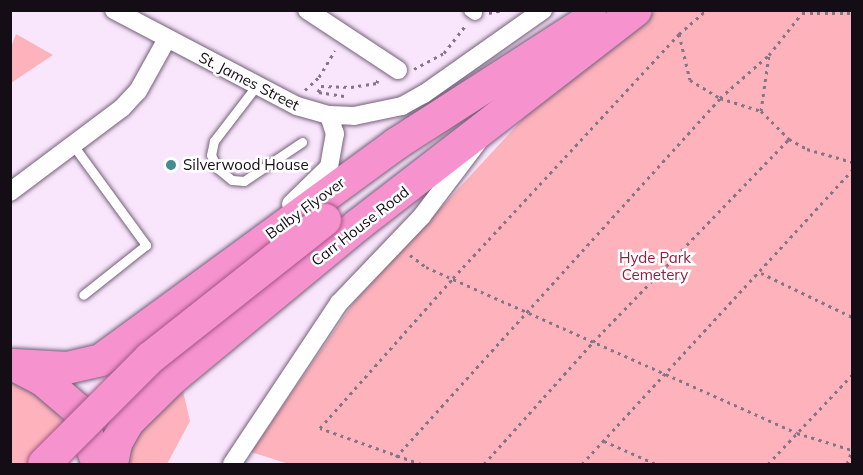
<!DOCTYPE html>
<html>
<head>
<meta charset="utf-8">
<style>
	body { margin:0 }
	#map { position:relative; width:863px; height:475px; overflow:hidden; background:#f9e6fc; font-family:Mulish,sans-serif }
	div>[style] { position:absolute }
	.green>* { inset:0; background:#feb2bc }
	.path>* { height:3px; margin-top:-1.5px; transform-origin:0; background:repeating-linear-gradient(90deg,#837685 0 3px,transparent 0 7.5px) }
	.roads { filter:drop-shadow(0 0 2px #745f78) drop-shadow(0 0 2px #745f78) }
	.service>* { height:9px; margin:-4.5px; padding:0 4.5px; transform-origin:4.5px; border-radius:4.5px; background:#fff }
	.pedestrian>* { height:14px; margin:-7px; padding:0 7px; transform-origin:7px; border-radius:7px; background:#fff }
	.minor>* { height:18px; margin:-9px; padding:0 9px; transform-origin:9px; border-radius:9px; background:#fff }
	.trunk>* { height:32px; margin:-16px; padding:0 16px; transform-origin:16px; border-radius:16px; background:#f693ce }
	.bridges { filter:drop-shadow(0 0 2px #a65385) drop-shadow(0 0 2px #a65385) }
	.trunk-bridge>* { height:32px; margin:-16px; padding:0 16px; transform-origin:16px; border-radius:16px; background:#f693ce }
	.dots>* { width:16px; height:16px; translate:-50% -50%; box-sizing:border-box; border:3px solid #fff; border-radius:50% }
	span { translate:-50% -50%; white-space:nowrap; text-align:center; line-height:1.15; -webkit-text-stroke:5px #fff; paint-order:stroke }
	.street-label { font-size:15px; color:#150d16 }
	.poi-label { font-size:15px; color:#150d16 }
	.left { translate:0 -50%; text-align:left }
	.park-label { font-size:15px; color:#91203f }
	.frame { position:absolute; inset:0; border:12px solid #150d16; pointer-events:none }
</style>
</head>
<body>
<div id="map">
	<div class="green">
		<div style="clip-path:polygon(656px 11px,852px 11px,852px 464px,289px 464px,251px 452px,354px 302px,542px 98px)"></div>
		<div style="clip-path:polygon(16px 34px,53px 55px,11px 83px,11px 47px)"></div>
		<div style="clip-path:polygon(10px 378px,28px 386px,53px 406px,65px 425px,32px 464px,11px 464px)"></div>
		<div style="clip-path:polygon(182px 387px,190px 421px,167px 464px,120px 464px,122px 451px)"></div>
	</div>
	<div class="path">
		<div style="left:760px;top:10px;width:49px"></div>
		<div style="left:489px;top:13px;width:14px;rotate:-12deg"></div>
		<div style="left:679px;top:34px;width:47px;rotate:76.6deg"></div>
		<div style="left:690px;top:80px;width:35px;rotate:31deg"></div>
		<div style="left:720px;top:98px;width:65px;rotate:-41.3deg"></div>
		<div style="left:414px;top:69px;width:34px;rotate:-28deg"></div>
		<div style="left:444px;top:53px;width:34px;rotate:-52deg"></div>
		<div style="left:305px;top:90px;width:19px;rotate:-43deg"></div>
		<div style="left:319px;top:77px;width:31px;rotate:-59deg"></div>
		<div style="left:344px;top:96px;width:26px;rotate:-171deg"></div>
		<div style="left:318px;top:92px;width:7px;rotate:-63deg"></div>
		<div style="left:321px;top:86px;width:30px;rotate:2deg"></div>
		<div style="left:351px;top:87px;width:26px;rotate:-9deg"></div>
		<div style="left:377px;top:83px;width:5px;rotate:-79deg"></div>
		<div style="left:761px;top:111px;width:57px;rotate:-81.9deg"></div>
		<div style="left:769px;top:55px;width:53px;rotate:-51.8deg"></div>
		<div style="left:802px;top:13px;width:50px"></div>
		<div style="left:410px;top:255px;width:20px;rotate:37deg"></div>
		<div style="left:426px;top:267px;width:406px;rotate:24.1deg"></div>
		<div style="left:797px;top:433px;width:58px;rotate:17.2deg"></div>
		<div style="left:761px;top:273px;width:101px;rotate:25.8deg"></div>
		<div style="left:604px;top:441px;width:57px;rotate:23.9deg"></div>
		<div style="left:396px;top:457px;width:484px;rotate:-47.9deg"></div>
		<div style="left:720px;top:98px;width:43px;rotate:17.6deg"></div>
		<div style="left:761px;top:111px;width:40px;rotate:45deg"></div>
		<div style="left:421px;top:464px;width:107px;rotate:-160.4deg"></div>
		<div style="left:320px;top:428px;width:200px;rotate:-48.4deg"></div>
		<div style="left:453px;top:278px;width:333px;rotate:-47.2deg"></div>
		<div style="left:679px;top:34px;width:37px;rotate:-41deg"></div>
		<div style="left:484px;top:464px;width:164px;rotate:-48.2deg"></div>
		<div style="left:593px;top:342px;width:282px;rotate:-46deg"></div>
		<div style="left:789px;top:139px;width:21px;rotate:29deg"></div>
		<div style="left:807px;top:149px;width:47px;rotate:16.1deg"></div>
		<div style="left:582px;top:464px;width:399px;rotate:-47.4deg"></div>
		<div style="left:768px;top:464px;width:122px;rotate:-46.7deg"></div>
		<div style="left:847px;top:464px;width:15px;rotate:-70deg"></div>
	</div>
	<div class="roads">
		<div class="service">
			<div style="left:257px;top:85px;width:71px;rotate:127.5deg"></div>
			<div style="left:214px;top:141px;width:14px;rotate:102deg"></div>
			<div style="left:211px;top:155px;width:14px;rotate:65deg"></div>
			<div style="left:217px;top:168px;width:19px;rotate:39deg"></div>
			<div style="left:232px;top:180px;width:12px;rotate:5deg"></div>
			<div style="left:244px;top:181px;width:70px;rotate:-33.9deg"></div>
			<div style="left:73px;top:145px;width:124px;rotate:53.9deg"></div>
			<div style="left:146px;top:245px;width:80px;rotate:141.6deg"></div>
		</div>
		<div class="pedestrian">
			<div style="left:471px;top:10px;width:5px;rotate:37deg"></div>
		</div>
		<div class="minor">
			<div style="left:114px;top:10px;width:207px;rotate:27.7deg"></div>
			<div style="left:297px;top:106px;width:33px;rotate:16deg"></div>
			<div style="left:329px;top:115px;width:25px;rotate:2deg"></div>
			<div style="left:354px;top:116px;width:49px;rotate:-11.8deg"></div>
			<div style="left:402px;top:106px;width:25px;rotate:-29deg"></div>
			<div style="left:424px;top:94px;width:146px;rotate:-35.2deg"></div>
			<div style="left:307px;top:10px;width:109px;rotate:33.4deg"></div>
			<div style="left:10px;top:192px;width:140px;rotate:-36.9deg"></div>
			<div style="left:122px;top:108px;width:23px;rotate:-47deg"></div>
			<div style="left:138px;top:91px;width:60px;rotate:-60.9deg"></div>
			<div style="left:291px;top:204px;width:53px;rotate:-44.2deg"></div>
			<div style="left:329px;top:167px;width:34px;rotate:-80deg"></div>
			<div style="left:335px;top:134px;width:20px;rotate:-108deg"></div>
			<div style="left:232px;top:464px;width:193px;rotate:-56.4deg"></div>
			<div style="left:339px;top:303px;width:120px;rotate:-46.3deg"></div>
			<div style="left:422px;top:216px;width:93px;rotate:-52.9deg"></div>
		</div>
		<div class="trunk">
			<div style="left:14px;top:365px;width:53px;rotate:3.2deg"></div>
			<div style="left:67px;top:368px;width:35px;rotate:-13deg"></div>
			<div style="left:101px;top:360px;width:366px;rotate:-36.2deg"></div>
			<div style="left:396px;top:144px;width:232px;rotate:-32.7deg"></div>
			<div style="left:20px;top:368px;width:26px;rotate:28deg"></div>
			<div style="left:43px;top:380px;width:46px;rotate:40.6deg"></div>
			<div style="left:78px;top:410px;width:58px;rotate:69.7deg"></div>
			<div style="left:112px;top:464px;width:21px;rotate:-79deg"></div>
			<div style="left:116px;top:443px;width:24px;rotate:-60deg"></div>
			<div style="left:128px;top:422px;width:63px;rotate:-44.4deg"></div>
			<div style="left:173px;top:378px;width:240px;rotate:-39.6deg"></div>
			<div style="left:358px;top:225px;width:351px;rotate:-37.7deg"></div>
		</div>
	</div>
	<div class="bridges">
		<div class="trunk-bridge">
			<div style="left:44px;top:464px;width:150px;rotate:-45deg"></div>
			<div style="left:150px;top:358px;width:223px;rotate:-38.3deg"></div>
		</div>
	</div>
	<div class="dots">
		<div style="left:171px;top:165px;background:#448c8f"></div>
	</div>
	<div class="street-label">
		<span style="left:249px;top:81px;rotate:27deg">St. James Street</span>
		<span style="left:305px;top:208px;rotate:-36deg">Balby Flyover</span>
		<span style="left:360px;top:226px;rotate:-38deg">Carr House Road</span>
	</div>
	<div class="poi-label">
		<span class="left" style="left:183px;top:165px">Silverwood House</span>
	</div>
	<div class="park-label">
		<span style="left:655px;top:266px">Hyde Park<br>Cemetery</span>
	</div>
	<div class="frame"></div>
</div>
</body>
</html>
